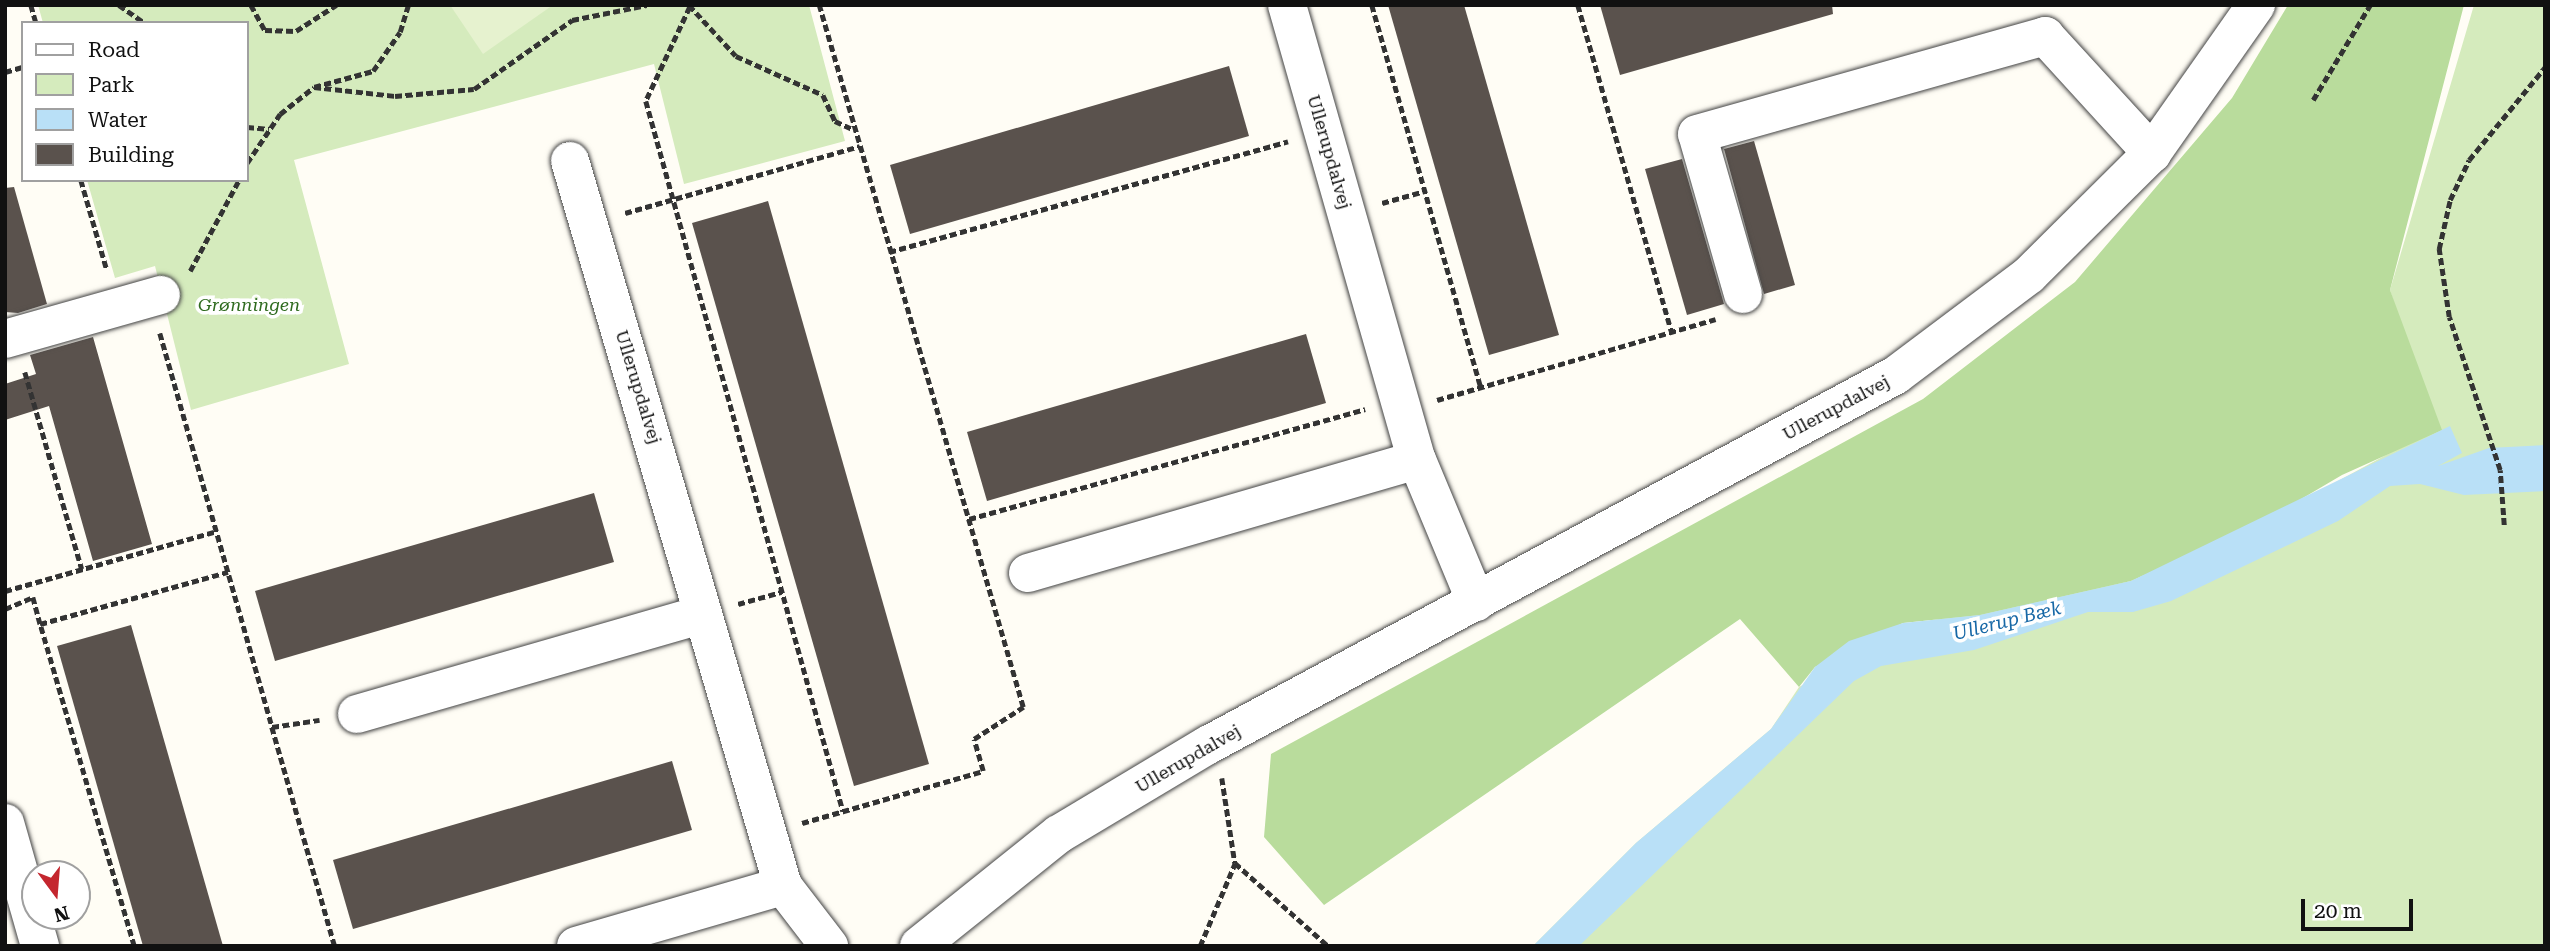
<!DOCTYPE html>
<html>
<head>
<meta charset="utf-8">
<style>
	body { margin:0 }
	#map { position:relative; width:2550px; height:951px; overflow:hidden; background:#fffdf5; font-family:"Roboto Serif",serif }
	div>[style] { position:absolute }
	.green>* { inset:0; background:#d5ebbd }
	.forest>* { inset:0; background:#b9dc9c }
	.pitch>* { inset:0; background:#e6f2cf }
	.water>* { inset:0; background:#b9e0f7 }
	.building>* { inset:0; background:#5a524d }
	.path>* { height:4.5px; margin-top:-2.25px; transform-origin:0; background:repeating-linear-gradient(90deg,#333 0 7px,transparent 0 10.5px) }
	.roads { filter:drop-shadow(0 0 2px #444) drop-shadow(0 0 2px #444) }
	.minor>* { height:38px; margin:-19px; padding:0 19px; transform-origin:19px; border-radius:19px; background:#fff }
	span { translate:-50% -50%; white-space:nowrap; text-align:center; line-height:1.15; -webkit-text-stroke:7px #fff; paint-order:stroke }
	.street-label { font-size:18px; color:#111 }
	.park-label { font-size:18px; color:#2f6b1f; font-style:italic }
	.water-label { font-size:19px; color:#1768a6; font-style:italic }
	.frame { position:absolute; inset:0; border:7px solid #111; pointer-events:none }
	.legend { position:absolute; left:21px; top:21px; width:228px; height:161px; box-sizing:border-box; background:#fff; border:2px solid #a0a0a0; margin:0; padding:9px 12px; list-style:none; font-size:21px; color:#111 }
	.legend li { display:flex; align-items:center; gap:14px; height:35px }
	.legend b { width:35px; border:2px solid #a0a0a0 }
	.north { position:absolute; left:21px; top:860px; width:70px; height:70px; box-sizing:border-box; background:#fff; border:2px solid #a0a0a0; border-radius:50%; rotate:164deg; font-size:19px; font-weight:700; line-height:28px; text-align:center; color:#111 }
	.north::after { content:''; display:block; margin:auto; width:24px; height:32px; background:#c4262e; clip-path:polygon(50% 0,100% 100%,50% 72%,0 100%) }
	.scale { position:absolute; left:2301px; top:899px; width:112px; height:32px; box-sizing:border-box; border:4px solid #111; border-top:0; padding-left:9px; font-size:21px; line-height:24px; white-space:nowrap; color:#111; -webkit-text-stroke:5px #fff; paint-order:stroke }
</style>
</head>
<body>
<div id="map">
	<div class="green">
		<div style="clip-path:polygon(38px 5px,809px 5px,845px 141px,684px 184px,654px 64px,294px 160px,349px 364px,191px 410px,155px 266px,115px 278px,87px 180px,247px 180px,247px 23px,43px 23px)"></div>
		<div style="clip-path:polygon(2474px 5px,2545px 5px,2545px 946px,1533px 946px,1636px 843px,1771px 729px,1799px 687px,1918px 623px,2131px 581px,2259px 524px,2408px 443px,2411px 358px,2390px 290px)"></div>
	</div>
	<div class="forest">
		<div style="clip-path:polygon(2288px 5px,2464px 5px,2390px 290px,2442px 430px,2342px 475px,2259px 524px,2131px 581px,1980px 615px,1903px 623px,1815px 667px,1799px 687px,1740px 619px,1324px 905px,1264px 837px,1271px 754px,1923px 399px,2075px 282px,2232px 98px)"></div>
	</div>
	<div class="pitch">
		<div style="clip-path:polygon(450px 5px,553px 5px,483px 54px)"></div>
	</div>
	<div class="water">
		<div style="clip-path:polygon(2450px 426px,2462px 453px,2438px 466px,2489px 448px,2545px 445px,2545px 491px,2464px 495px,2420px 484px,2390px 486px,2338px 521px,2171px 601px,2133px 612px,2088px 612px,1974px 650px,1881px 666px,1854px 681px,1579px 946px,1533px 946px,1636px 843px,1771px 729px,1815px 667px,1849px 641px,1903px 623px,1980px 615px,2131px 581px)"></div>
	</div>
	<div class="building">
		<div style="clip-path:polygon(1388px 5px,1464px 5px,1559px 335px,1489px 355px)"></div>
		<div style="clip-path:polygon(1600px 5px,1832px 5px,1833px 14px,1620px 75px)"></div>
		<div style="clip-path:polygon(1229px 66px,1249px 136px,910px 234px,890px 165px)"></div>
		<div style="clip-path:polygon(1754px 141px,1795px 285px,1764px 294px,1724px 149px)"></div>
		<div style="clip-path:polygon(1682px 159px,1724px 304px,1687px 315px,1645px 169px)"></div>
		<div style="clip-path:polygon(14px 187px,47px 304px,18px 313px,5px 312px,5px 188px)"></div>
		<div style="clip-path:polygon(768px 201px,929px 764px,854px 786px,692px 223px)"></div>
		<div style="clip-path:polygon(1306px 334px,1326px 403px,987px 501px,967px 432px)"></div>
		<div style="clip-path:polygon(93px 337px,152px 544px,93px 561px,49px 406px,5px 420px,5px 384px,36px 374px,30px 355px)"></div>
		<div style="clip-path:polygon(594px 493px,614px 562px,275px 661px,255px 591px)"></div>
		<div style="clip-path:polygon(131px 625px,223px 946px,143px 946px,57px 646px)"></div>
		<div style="clip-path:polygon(672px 761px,692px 830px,353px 929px,333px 860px)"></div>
	</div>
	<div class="path">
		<div style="left:31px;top:5px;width:19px;rotate:74deg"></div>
		<div style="left:119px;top:5px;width:32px;rotate:35deg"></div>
		<div style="left:251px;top:5px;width:29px;rotate:61deg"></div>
		<div style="left:265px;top:30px;width:31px;rotate:2deg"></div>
		<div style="left:296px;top:31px;width:48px;rotate:-33deg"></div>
		<div style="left:689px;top:5px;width:69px;rotate:47.3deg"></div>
		<div style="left:736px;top:56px;width:95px;rotate:24.1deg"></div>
		<div style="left:823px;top:95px;width:29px;rotate:65deg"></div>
		<div style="left:835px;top:121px;width:21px;rotate:25deg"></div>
		<div style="left:1372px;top:5px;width:397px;rotate:74.1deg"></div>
		<div style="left:1578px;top:5px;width:341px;rotate:74deg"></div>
		<div style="left:690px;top:7px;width:104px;rotate:115.1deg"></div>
		<div style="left:646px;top:101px;width:737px;rotate:74.49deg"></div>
		<div style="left:5px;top:72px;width:19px;rotate:-16deg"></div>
		<div style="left:314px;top:87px;width:81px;rotate:6.3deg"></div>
		<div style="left:395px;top:96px;width:79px;rotate:-5.1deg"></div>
		<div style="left:474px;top:89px;width:120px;rotate:-35.1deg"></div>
		<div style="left:572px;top:20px;width:76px;rotate:-11.3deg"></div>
		<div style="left:2313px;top:100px;width:111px;rotate:-59deg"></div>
		<div style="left:247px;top:127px;width:22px;rotate:5deg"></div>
		<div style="left:247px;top:163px;width:59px;rotate:-56deg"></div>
		<div style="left:280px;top:114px;width:43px;rotate:-38.5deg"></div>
		<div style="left:314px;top:87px;width:61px;rotate:-15.2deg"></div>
		<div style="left:373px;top:71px;width:47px;rotate:-55.3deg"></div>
		<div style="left:400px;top:32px;width:28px;rotate:-73deg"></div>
		<div style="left:81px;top:180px;width:94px;rotate:73.9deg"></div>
		<div style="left:1382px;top:203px;width:45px;rotate:-15.6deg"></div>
		<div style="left:625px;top:213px;width:244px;rotate:-15.9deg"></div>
		<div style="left:889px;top:252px;width:414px;rotate:-15.5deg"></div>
		<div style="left:190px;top:271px;width:103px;rotate:-61.7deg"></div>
		<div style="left:160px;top:333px;width:410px;rotate:74.1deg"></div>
		<div style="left:272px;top:727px;width:48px;rotate:-8.5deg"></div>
		<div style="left:25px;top:372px;width:205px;rotate:73.9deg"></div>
		<div style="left:1437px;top:400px;width:290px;rotate:-16.2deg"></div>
		<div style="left:969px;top:519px;width:411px;rotate:-15.5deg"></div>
		<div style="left:2504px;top:525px;width:55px;rotate:-94.2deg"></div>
		<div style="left:2500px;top:470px;width:161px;rotate:-108.4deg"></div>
		<div style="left:2449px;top:317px;width:69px;rotate:-98.4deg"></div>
		<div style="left:2439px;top:249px;width:50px;rotate:-77.3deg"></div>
		<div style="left:2450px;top:200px;width:44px;rotate:-64.6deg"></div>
		<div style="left:2469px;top:160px;width:120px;rotate:-50.7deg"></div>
		<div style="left:5px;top:591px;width:220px;rotate:-15.8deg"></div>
		<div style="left:738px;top:604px;width:45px;rotate:-15.6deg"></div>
		<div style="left:5px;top:609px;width:30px;rotate:-23deg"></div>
		<div style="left:33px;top:597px;width:28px;rotate:75deg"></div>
		<div style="left:272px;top:727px;width:228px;rotate:74deg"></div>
		<div style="left:1222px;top:778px;width:86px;rotate:81.3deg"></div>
		<div style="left:1235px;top:863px;width:125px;rotate:41.7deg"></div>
		<div style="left:802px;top:823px;width:188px;rotate:-16deg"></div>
		<div style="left:983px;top:771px;width:33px;rotate:-106deg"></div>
		<div style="left:974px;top:739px;width:59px;rotate:-33.1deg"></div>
		<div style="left:1023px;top:707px;width:731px;rotate:-106.2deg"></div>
		<div style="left:134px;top:946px;width:335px;rotate:-106.3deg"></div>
		<div style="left:40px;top:624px;width:195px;rotate:-15.5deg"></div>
		<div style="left:1200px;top:946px;width:90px;rotate:-67.1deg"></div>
	</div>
	<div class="roads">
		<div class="minor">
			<div style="left:1287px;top:5px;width:473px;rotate:74.1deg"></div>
			<div style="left:1417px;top:460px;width:154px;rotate:67.4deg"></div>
			<div style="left:570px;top:161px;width:756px;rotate:73.63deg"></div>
			<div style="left:783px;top:886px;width:76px;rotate:52.5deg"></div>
			<div style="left:1743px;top:294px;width:166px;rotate:-106deg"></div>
			<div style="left:1697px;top:134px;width:362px;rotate:-15.7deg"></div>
			<div style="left:2045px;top:36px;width:159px;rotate:47.6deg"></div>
			<div style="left:5px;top:339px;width:162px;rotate:-15.8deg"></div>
			<div style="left:1028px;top:573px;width:405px;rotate:-16.2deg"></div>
			<div style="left:357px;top:714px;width:360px;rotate:-16.1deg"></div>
			<div style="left:5px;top:823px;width:128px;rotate:74.1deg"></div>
			<div style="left:576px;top:946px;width:216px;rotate:-16.2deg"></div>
			<div style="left:919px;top:946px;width:179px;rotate:-38.7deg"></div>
			<div style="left:1059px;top:834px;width:174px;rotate:-30.9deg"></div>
			<div style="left:1208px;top:745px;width:781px;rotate:-28.27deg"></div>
			<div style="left:1896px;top:375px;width:166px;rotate:-36.9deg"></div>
			<div style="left:2029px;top:275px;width:173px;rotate:-44.8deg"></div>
			<div style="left:2152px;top:153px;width:181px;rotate:-54.9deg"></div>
		</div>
	</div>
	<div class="street-label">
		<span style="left:1329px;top:152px;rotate:74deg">Ullerupdalvej</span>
		<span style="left:638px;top:387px;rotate:73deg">Ullerupdalvej</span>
		<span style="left:1836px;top:408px;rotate:-28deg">Ullerupdalvej</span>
		<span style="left:1188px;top:759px;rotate:-30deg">Ullerupdalvej</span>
	</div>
	<div class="park-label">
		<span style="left:249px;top:305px">Grønningen</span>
	</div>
	<div class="water-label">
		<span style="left:2007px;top:621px;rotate:-14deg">Ullerup Bæk</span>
	</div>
	<div class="frame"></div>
	<ul class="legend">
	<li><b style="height:9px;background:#fff"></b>Road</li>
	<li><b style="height:19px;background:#d5ebbd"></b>Park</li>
	<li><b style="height:19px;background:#b9e0f7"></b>Water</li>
	<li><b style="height:19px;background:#5a524d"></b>Building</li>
	</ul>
	<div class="north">N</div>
	<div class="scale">20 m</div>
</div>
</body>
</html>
